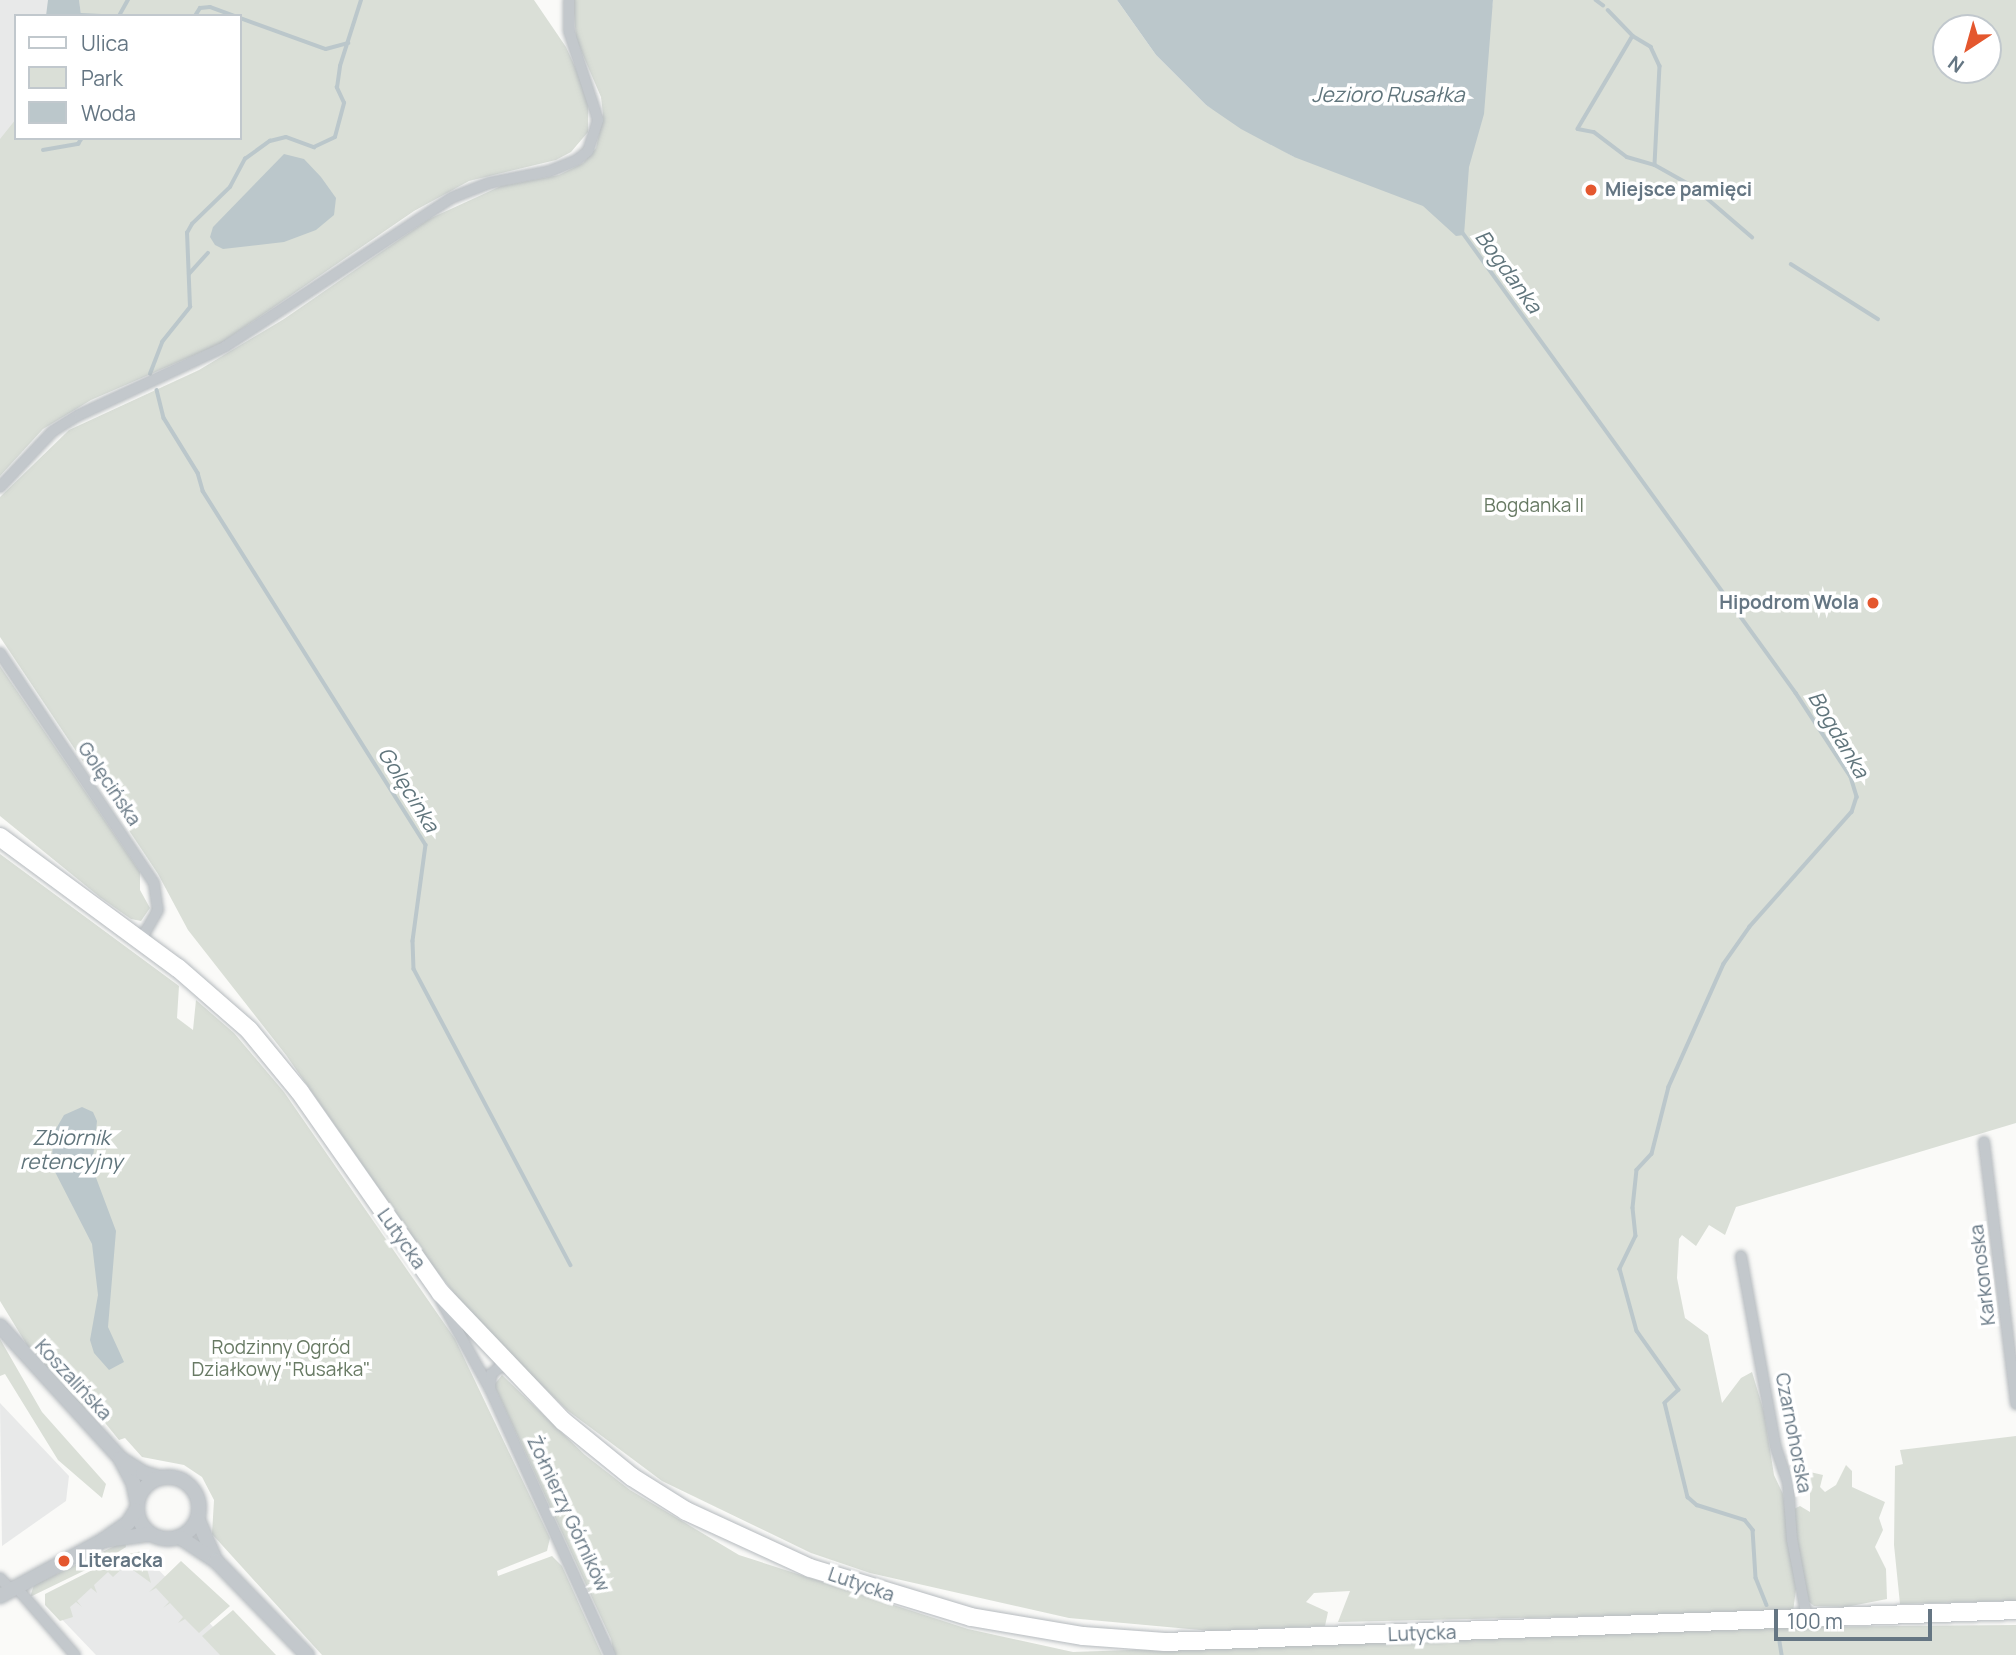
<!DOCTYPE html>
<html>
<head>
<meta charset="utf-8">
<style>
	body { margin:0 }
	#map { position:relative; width:2016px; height:1655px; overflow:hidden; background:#fafaf8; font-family:Manrope,sans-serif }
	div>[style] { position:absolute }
	.built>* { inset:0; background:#e8e9e9 }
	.green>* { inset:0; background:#dadfd7 }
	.water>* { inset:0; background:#bbc7cb }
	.stream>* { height:3.5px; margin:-1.75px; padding:0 1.75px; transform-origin:1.75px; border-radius:1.75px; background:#bbc7cb }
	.roads { filter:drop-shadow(0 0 2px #b5babe) drop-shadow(0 0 2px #b5babe) }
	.minor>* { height:10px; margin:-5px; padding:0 5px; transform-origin:5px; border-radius:5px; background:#c3c8cc }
	.tertiary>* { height:14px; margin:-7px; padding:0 7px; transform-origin:7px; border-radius:7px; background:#c3c8cc }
	.tertiary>.ring { margin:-7px; padding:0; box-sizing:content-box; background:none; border:14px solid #c3c8cc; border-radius:50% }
	.primary>* { height:18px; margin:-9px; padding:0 9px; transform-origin:9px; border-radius:9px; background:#fff }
	.dots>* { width:19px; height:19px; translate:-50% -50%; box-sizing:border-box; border:4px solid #fff; border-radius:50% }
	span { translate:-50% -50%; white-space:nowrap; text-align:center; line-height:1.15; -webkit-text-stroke:7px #fff; paint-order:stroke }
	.poi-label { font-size:19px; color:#657683; font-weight:700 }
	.left { translate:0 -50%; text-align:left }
	.right { translate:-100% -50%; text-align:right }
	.park-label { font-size:19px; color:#687a64 }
	.street-label { font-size:19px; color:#657683 }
	.water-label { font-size:21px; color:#60757c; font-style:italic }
	.legend { position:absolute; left:14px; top:14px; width:228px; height:126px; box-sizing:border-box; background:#fff; border:2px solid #c1c8cd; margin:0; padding:9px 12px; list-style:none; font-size:21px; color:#657683 }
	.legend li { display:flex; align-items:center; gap:14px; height:35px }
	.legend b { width:35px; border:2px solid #c1c8cd }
	.north { position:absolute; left:1932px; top:14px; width:70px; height:70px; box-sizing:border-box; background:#fff; border:2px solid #c1c8cd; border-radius:50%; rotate:216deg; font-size:19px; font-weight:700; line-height:28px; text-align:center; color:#657683 }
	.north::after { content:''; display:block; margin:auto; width:24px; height:32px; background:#e4572e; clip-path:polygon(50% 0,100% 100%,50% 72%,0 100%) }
	.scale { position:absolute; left:1774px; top:1609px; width:158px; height:32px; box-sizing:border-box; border:4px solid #657683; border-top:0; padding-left:9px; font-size:21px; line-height:24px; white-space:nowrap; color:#657683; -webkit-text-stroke:5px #fff; paint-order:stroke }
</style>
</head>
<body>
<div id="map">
	<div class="built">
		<div style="clip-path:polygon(0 0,138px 0,128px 16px,16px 16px,16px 138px,0 167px)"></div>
		<div style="clip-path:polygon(0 1403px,69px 1476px,66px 1501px,2px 1546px)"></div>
		<div style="clip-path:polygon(128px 1560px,153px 1564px,240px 1655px,96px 1655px,52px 1609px,54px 1600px)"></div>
	</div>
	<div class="green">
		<div style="clip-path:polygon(79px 0,534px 0,566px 47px,588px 95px,588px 132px,571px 152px,556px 160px,469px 181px,414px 211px,220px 344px,91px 400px,43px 429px,0 476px,0 139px,16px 119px,16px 138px,240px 138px,240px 16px,81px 16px)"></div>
		<div style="clip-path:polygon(evenodd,573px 0,1117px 0,1156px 55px,1206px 105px,1294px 157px,1488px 33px,1493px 0,2016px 0,2016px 1123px,1736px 1207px,1725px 1235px,1709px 1225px,1696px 1246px,1682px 1235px,1679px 1239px,1677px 1278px,1685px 1318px,1708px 1335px,1722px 1403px,1741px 1378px,1752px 1372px,1764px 1412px,1774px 1475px,1783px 1494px,1796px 1589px,1793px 1612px,1338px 1622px,1350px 1591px,1314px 1593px,1306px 1602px,1328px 1612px,1325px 1626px,1211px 1631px,1069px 1618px,870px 1573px,811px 1553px,662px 1481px,567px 1410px,474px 1319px,436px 1270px,286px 1055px,188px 930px,158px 874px,0 637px,0 497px,69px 430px,199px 370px,284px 319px,429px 219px,501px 186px,559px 175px,583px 163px,596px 148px,603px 114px,601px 97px,576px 39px,573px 0,1946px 28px,1988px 28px,1988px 70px,1946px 70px,1946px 28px)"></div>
		<div style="clip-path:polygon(0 666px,140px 872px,140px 890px,150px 908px,141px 921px,131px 919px,101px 898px,0 816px)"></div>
		<div style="clip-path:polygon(0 854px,179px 986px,177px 1018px,193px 1030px,196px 1000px,234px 1033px,284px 1092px,455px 1339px,550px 1538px,547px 1551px,497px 1571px,498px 1576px,552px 1556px,562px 1566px,602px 1655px,322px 1655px,212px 1534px,214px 1500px,202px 1477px,184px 1465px,142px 1457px,125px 1438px,119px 1440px,97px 1413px,83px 1408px,33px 1355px,0 1301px)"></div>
		<div style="clip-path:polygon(0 1339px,42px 1412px,106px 1484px,102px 1498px,58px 1460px,5px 1374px,0 1376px)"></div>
		<div style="clip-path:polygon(502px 1375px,585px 1455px,630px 1490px,739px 1555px,968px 1629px,1073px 1652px,1784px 1627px,2016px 1625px,2016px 1655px,614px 1655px,611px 1639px,494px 1385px)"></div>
		<div style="clip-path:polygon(2016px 1436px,2016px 1601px,1900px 1604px,1894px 1545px,1895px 1466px,1903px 1464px,1900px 1450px)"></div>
		<div style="clip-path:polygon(1846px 1465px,1852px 1471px,1852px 1487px,1885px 1502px,1879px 1518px,1883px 1530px,1875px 1547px,1886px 1569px,1887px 1599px,1846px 1607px,1814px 1606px,1808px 1601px,1792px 1510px,1800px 1506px,1810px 1512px,1810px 1472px,1823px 1475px,1820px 1487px,1825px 1492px,1836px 1485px)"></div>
		<div style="clip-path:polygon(125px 1541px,126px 1547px,102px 1562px,30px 1597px,34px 1585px)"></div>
		<div style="clip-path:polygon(142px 1551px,151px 1583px,126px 1565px,113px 1577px,108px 1572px,94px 1585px,97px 1593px,91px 1588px,77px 1601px,82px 1607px,76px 1602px,70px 1607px,73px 1617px,60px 1621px,45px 1605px,45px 1594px,120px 1556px)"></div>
		<div style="clip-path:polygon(181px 1561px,230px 1606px,199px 1633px,185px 1619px,178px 1623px,183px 1617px,170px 1603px,163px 1608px,169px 1602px,156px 1588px,149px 1592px)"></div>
		<div style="clip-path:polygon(233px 1610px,276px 1655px,220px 1655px,202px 1636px)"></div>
	</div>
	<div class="water">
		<div style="clip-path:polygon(48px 0,79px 0,81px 15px,46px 16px)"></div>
		<div style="clip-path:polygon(1117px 0,1493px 0,1484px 114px,1469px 167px,1464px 235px,1456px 236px,1423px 206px,1294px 157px,1241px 129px,1206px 105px,1156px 55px)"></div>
		<div style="clip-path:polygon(284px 154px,304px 159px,321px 177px,336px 198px,334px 215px,316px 230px,284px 242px,223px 249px,215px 245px,210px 237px,213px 227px)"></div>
		<div style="clip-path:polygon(82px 1107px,93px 1112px,97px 1121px,92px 1167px,116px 1231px,108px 1327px,124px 1362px,109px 1370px,94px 1353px,90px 1340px,98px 1295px,92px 1244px,52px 1166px,53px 1134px,64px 1115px)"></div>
	</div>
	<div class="stream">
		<div style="left:1596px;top:0;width:9px;rotate:36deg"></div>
		<div style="left:1608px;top:10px;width:36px;rotate:46deg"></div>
		<div style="left:1633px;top:36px;width:108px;rotate:120.6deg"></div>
		<div style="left:1578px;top:129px;width:16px;rotate:11deg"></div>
		<div style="left:1594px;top:132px;width:41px;rotate:37.1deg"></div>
		<div style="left:1627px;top:157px;width:29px;rotate:16deg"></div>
		<div style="left:81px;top:15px;width:20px;rotate:3deg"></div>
		<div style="left:119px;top:16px;width:18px;rotate:-61deg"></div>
		<div style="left:195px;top:16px;width:9px;rotate:-58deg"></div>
		<div style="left:200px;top:8px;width:10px;rotate:-6deg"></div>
		<div style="left:210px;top:7px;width:123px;rotate:19.9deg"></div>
		<div style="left:326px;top:49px;width:23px;rotate:-15deg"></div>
		<div style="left:1633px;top:36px;width:21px;rotate:31deg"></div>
		<div style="left:1651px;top:47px;width:21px;rotate:65deg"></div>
		<div style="left:1660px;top:66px;width:99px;rotate:92.9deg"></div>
		<div style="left:1655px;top:165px;width:45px;rotate:29.4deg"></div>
		<div style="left:1694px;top:187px;width:77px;rotate:40.8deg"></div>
		<div style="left:43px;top:150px;width:36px;rotate:-10deg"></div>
		<div style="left:78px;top:144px;width:7px;rotate:-56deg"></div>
		<div style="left:1463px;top:233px;width:568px;rotate:54.1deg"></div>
		<div style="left:1796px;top:693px;width:100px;rotate:56.8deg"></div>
		<div style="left:1851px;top:777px;width:21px;rotate:73deg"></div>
		<div style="left:1857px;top:797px;width:16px;rotate:108deg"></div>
		<div style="left:1852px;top:812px;width:154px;rotate:131.6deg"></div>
		<div style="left:1750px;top:927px;width:45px;rotate:125.1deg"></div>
		<div style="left:1724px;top:964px;width:135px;rotate:114.1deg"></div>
		<div style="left:1669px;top:1087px;width:69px;rotate:104.2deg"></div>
		<div style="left:1652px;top:1154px;width:22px;rotate:133deg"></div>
		<div style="left:1637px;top:1170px;width:38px;rotate:96deg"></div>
		<div style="left:1633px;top:1208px;width:28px;rotate:84deg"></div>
		<div style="left:1636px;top:1236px;width:37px;rotate:116deg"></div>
		<div style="left:1620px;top:1269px;width:64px;rotate:74.7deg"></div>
		<div style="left:1637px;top:1331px;width:72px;rotate:54.6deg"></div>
		<div style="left:1679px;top:1390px;width:19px;rotate:137deg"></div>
		<div style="left:1665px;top:1403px;width:97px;rotate:76.3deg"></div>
		<div style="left:1688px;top:1497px;width:12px;rotate:42deg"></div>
		<div style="left:1697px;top:1505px;width:50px;rotate:17.4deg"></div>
		<div style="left:1745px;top:1520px;width:13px;rotate:51deg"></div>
		<div style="left:1753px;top:1530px;width:48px;rotate:86.4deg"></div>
		<div style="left:1756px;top:1578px;width:29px;rotate:68deg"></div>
		<div style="left:1791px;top:264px;width:103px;rotate:32.3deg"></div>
		<div style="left:189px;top:274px;width:28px;rotate:-48deg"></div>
		<div style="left:150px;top:374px;width:34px;rotate:-69deg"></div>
		<div style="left:162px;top:342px;width:45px;rotate:-51.3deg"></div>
		<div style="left:190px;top:307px;width:74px;rotate:-92.3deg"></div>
		<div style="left:187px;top:233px;width:10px;rotate:-61deg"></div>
		<div style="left:192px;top:224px;width:53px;rotate:-44.2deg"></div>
		<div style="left:230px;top:187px;width:32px;rotate:-62deg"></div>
		<div style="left:245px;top:159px;width:31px;rotate:-36deg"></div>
		<div style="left:270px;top:141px;width:16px;rotate:-14deg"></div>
		<div style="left:286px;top:137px;width:30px;rotate:20deg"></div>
		<div style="left:314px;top:147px;width:23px;rotate:-25deg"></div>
		<div style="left:335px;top:137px;width:35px;rotate:-75deg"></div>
		<div style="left:344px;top:103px;width:17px;rotate:-115deg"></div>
		<div style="left:337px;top:88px;width:22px;rotate:-82deg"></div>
		<div style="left:340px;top:66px;width:69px;rotate:-72.3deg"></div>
		<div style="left:157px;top:390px;width:29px;rotate:76deg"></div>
		<div style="left:164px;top:418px;width:65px;rotate:58.3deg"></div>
		<div style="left:198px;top:473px;width:19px;rotate:74deg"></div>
		<div style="left:203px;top:491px;width:418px;rotate:57.8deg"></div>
		<div style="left:426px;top:845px;width:97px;rotate:97.7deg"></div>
		<div style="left:413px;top:941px;width:28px;rotate:88deg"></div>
		<div style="left:414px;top:969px;width:335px;rotate:62.1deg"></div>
		<div style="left:1780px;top:1642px;width:13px;rotate:81deg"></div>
	</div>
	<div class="roads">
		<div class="minor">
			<div style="left:0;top:487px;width:77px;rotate:-46.6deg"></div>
			<div style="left:53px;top:431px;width:31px;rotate:-32deg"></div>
			<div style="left:79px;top:415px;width:162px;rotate:-25.1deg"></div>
			<div style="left:226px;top:346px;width:269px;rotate:-33.3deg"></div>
			<div style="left:451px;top:198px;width:41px;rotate:-21.5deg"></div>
			<div style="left:489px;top:183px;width:62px;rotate:-11.1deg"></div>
			<div style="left:550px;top:171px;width:29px;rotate:-22deg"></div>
			<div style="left:577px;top:160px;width:14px;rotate:-39deg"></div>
			<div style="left:588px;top:151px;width:33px;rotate:-72deg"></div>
			<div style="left:598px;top:120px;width:94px;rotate:-108deg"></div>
			<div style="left:569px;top:31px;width:31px;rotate:-90deg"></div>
			<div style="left:0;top:653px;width:277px;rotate:56.2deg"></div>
			<div style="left:154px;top:883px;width:27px;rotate:82deg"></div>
			<div style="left:158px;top:910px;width:34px;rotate:120deg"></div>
			<div style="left:1984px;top:1142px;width:264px;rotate:83deg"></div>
			<div style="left:1741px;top:1256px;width:195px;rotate:79.7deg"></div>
			<div style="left:1776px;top:1448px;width:37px;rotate:71deg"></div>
			<div style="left:1788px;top:1483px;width:57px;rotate:86deg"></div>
			<div style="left:1792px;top:1540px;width:79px;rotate:79.1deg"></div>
			<div style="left:441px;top:1301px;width:101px;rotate:60.9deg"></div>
			<div style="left:490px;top:1389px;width:292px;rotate:65.7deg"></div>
			<div style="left:490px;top:1389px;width:15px;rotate:-86deg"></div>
			<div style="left:491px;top:1374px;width:16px;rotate:-38deg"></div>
			<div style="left:0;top:1578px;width:16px;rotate:47deg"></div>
			<div style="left:16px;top:1587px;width:90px;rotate:49.1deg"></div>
		</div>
		<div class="tertiary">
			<div style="left:0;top:1326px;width:178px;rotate:47.7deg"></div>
			<div style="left:120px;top:1458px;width:27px;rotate:62deg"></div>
			<div style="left:133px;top:1482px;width:19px;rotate:78deg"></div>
			<div style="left:121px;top:1459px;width:26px;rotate:32deg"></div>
			<div style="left:143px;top:1473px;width:18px;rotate:16deg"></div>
			<div class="ring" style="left:137px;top:1477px;width:48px;height:48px"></div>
			<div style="left:198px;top:1520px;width:40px;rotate:66.6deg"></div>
			<div style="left:181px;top:1538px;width:42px;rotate:33.3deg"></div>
			<div style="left:216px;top:1561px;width:131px;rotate:45.9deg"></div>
			<div style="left:107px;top:1540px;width:43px;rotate:-7.9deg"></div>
			<div style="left:0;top:1596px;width:116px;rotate:-28.3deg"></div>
			<div style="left:102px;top:1541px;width:32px;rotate:-35deg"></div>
			<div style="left:128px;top:1523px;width:15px;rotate:-58deg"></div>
		</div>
		<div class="primary">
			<div style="left:0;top:837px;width:221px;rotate:36.4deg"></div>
			<div style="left:178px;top:968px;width:94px;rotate:41.1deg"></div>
			<div style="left:249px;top:1030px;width:80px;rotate:50.6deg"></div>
			<div style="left:300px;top:1092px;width:246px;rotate:55deg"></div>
			<div style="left:441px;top:1293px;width:177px;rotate:46.4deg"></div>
			<div style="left:563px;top:1421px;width:89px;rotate:39.1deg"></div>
			<div style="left:632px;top:1477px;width:64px;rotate:32.2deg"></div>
			<div style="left:686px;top:1511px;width:136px;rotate:24.7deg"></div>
			<div style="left:810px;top:1568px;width:168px;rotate:16.9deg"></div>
			<div style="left:971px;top:1617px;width:114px;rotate:9.6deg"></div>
			<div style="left:1083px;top:1636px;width:82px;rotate:4.2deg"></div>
			<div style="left:1165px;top:1642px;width:852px;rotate:-2.15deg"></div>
		</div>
	</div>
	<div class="dots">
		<div style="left:1591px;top:190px;background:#e4572e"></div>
		<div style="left:1873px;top:603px;background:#e4572e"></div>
		<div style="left:64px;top:1561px;background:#e4572e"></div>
	</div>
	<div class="poi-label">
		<span class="left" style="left:1605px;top:190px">Miejsce pamięci</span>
		<span class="right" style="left:1859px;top:603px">Hipodrom Wola</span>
		<span class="left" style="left:78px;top:1561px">Literacka</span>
	</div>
	<div class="park-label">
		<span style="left:1534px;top:506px">Bogdanka II</span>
		<span style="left:281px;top:1359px">Rodzinny Ogród<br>Działkowy "Rusałka"</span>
	</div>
	<div class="street-label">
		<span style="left:109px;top:784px;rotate:56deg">Golęcińska</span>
		<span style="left:401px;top:1239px;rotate:55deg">Lutycka</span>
		<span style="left:1983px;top:1275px;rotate:-97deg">Karkonoska</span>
		<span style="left:73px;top:1380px;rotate:47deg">Koszalińska</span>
		<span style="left:1793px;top:1433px;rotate:79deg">Czarnohorska</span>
		<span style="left:568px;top:1514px;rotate:65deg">Żołnierzy Górników</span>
		<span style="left:861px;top:1585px;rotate:19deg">Lutycka</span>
		<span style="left:1422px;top:1634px;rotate:-2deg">Lutycka</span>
	</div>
	<div class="water-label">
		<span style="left:1388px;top:94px">Jezioro Rusałka</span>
		<span style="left:1509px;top:271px;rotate:54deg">Bogdanka</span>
		<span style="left:1839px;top:734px;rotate:59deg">Bogdanka</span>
		<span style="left:409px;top:789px;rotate:58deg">Golęcinka</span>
		<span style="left:71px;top:1149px">Zbiornik<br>retencyjny</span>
	</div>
	<ul class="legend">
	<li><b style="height:9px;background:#fff"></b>Ulica</li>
	<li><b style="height:19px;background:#dadfd7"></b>Park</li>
	<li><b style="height:19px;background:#bbc7cb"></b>Woda</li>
	</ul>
	<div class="north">N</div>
	<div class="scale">100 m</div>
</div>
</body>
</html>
